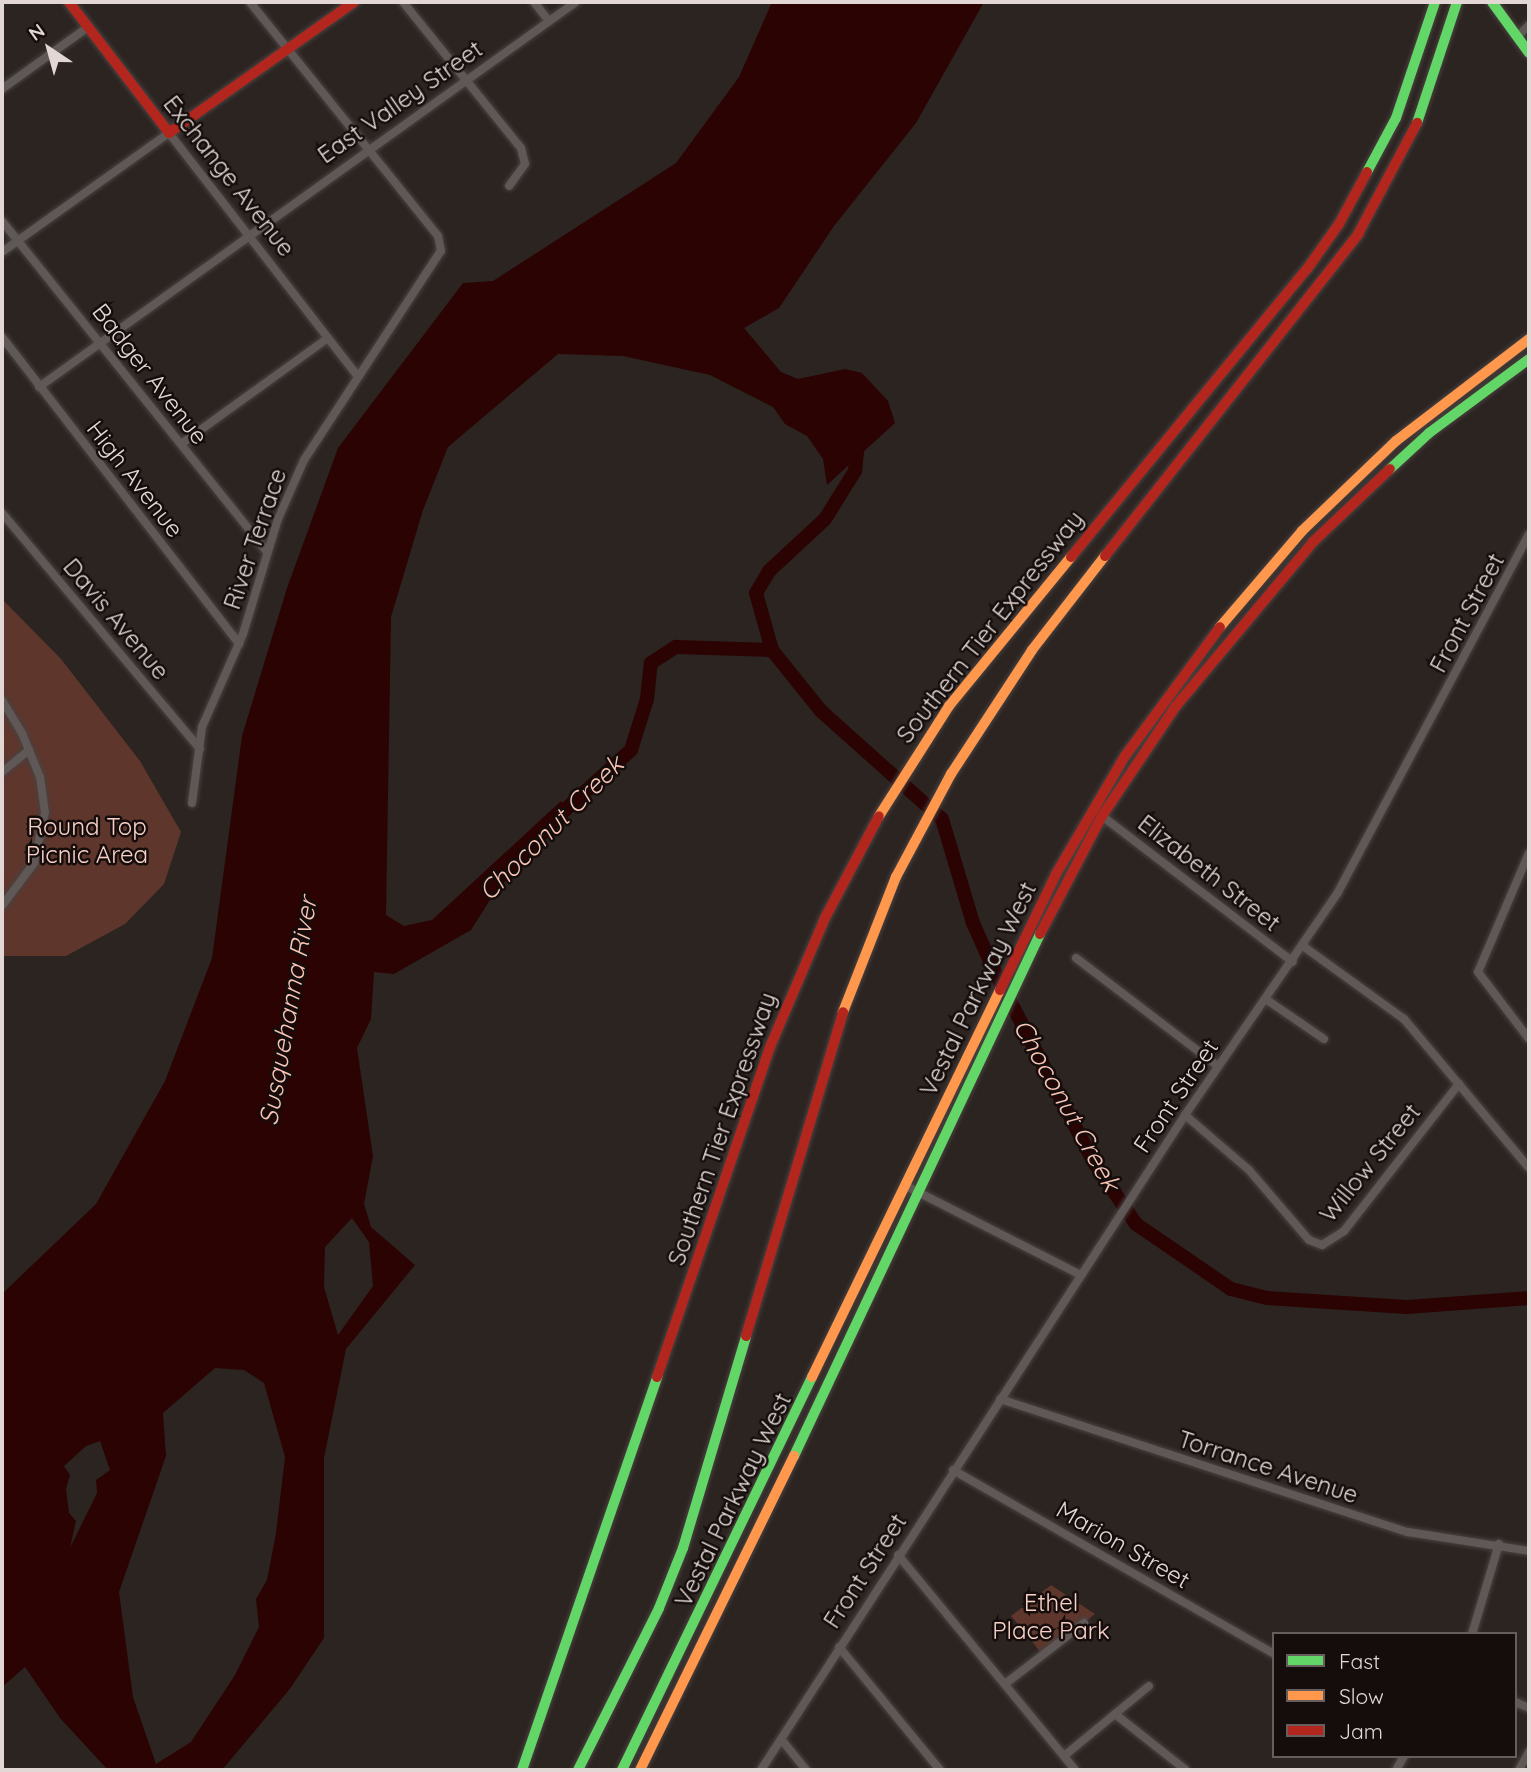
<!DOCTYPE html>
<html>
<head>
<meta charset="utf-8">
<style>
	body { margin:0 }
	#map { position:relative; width:1531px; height:1772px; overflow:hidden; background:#2c2421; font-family:Quicksand,sans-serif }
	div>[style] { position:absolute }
	.green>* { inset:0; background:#5f362c }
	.water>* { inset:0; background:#2b0303 }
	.river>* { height:14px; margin:-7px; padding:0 7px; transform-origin:7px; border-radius:7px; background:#2b0303 }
	.roads { filter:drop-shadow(0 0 2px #494240) drop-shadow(0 0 2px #494240) }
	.street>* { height:8px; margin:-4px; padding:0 4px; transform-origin:4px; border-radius:4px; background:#5f5856 }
	.fast>* { height:10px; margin:-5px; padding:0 5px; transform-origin:5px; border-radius:5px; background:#63d668 }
	.slow>* { height:10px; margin:-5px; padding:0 5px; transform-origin:5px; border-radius:5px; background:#ff974d }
	.jam>* { height:10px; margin:-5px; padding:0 5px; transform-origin:5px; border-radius:5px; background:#b3261e }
	span { translate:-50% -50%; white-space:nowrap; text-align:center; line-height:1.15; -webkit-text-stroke:5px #140d0b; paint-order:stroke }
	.street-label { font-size:24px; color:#e2d7d5 }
	.park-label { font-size:24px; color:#f6d0c7 }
	.water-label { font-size:26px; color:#fac3b5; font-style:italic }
	.frame { position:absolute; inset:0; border:4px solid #e2d7d5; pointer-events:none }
	.legend { position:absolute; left:1272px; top:1632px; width:245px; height:126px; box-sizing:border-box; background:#140d0b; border:2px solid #665e5c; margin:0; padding:9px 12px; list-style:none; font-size:21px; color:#e2d7d5 }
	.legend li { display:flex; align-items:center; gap:14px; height:35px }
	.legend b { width:35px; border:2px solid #665e5c }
	.north { position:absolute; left:14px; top:14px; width:70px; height:70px; -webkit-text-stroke:5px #140d0b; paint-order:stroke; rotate:324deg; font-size:19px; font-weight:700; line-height:28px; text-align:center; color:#e2d7d5 }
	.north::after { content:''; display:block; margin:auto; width:24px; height:32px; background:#e2d7d5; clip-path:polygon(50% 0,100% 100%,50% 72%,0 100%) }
</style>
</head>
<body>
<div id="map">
	<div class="green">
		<div style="clip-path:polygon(2px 599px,61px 659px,140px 761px,181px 832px,164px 884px,125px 924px,66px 956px,2px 956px)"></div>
		<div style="clip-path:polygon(1051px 1585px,1095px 1614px,1043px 1655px,1011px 1616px)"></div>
	</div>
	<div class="water">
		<div style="clip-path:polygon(evenodd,772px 2px,984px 2px,916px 123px,834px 226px,779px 308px,744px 328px,781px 372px,798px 379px,845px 369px,862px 373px,888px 401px,895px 423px,827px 485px,823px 459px,807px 436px,785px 424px,773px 407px,710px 375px,623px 356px,558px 354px,448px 447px,423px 510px,391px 617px,386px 915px,404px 926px,432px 920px,561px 801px,571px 814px,495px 892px,471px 930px,394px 974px,374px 972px,371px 1019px,357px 1048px,373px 1156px,364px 1204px,371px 1227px,415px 1265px,346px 1349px,324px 1458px,324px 1638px,289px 1690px,222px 1770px,108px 1770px,60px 1718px,25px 1667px,2px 1687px,2px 1294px,96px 1204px,165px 1081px,212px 958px,242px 736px,287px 588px,338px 448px,463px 283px,493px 281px,676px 163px,739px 77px,772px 2px,352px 1218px,369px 1242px,373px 1286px,338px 1335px,324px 1287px,325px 1247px,352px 1218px,772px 2px,215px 1368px,244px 1370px,264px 1383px,285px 1457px,276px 1533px,267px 1580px,256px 1599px,259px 1627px,235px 1675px,191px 1742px,156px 1764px,133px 1697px,119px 1592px,166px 1456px,163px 1413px,215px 1368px,772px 2px,100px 1441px,110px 1470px,96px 1480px,97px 1493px,70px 1548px,76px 1521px,69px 1513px,66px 1489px,70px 1475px,64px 1466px,86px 1446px,100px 1441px)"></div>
	</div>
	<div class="river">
		<div style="left:772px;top:650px;width:59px;rotate:-105.7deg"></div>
		<div style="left:756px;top:593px;width:26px;rotate:-59deg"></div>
		<div style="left:769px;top:571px;width:76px;rotate:-42.9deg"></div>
		<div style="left:825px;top:519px;width:57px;rotate:-58deg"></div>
		<div style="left:855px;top:471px;width:31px;rotate:-84deg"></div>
		<div style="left:554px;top:820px;width:104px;rotate:-42.3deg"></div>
		<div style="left:631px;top:750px;width:53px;rotate:-72.6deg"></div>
		<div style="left:647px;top:699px;width:36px;rotate:-84deg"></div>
		<div style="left:651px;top:663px;width:30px;rotate:-33deg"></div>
		<div style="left:676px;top:647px;width:96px;rotate:1.8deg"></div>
		<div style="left:772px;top:650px;width:78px;rotate:51.2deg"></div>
		<div style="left:821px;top:711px;width:162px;rotate:41.8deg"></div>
		<div style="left:942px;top:819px;width:109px;rotate:73.4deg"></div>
		<div style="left:973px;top:923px;width:51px;rotate:65.9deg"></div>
		<div style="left:994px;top:970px;width:215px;rotate:62.6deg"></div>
		<div style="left:1093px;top:1161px;width:76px;rotate:55.7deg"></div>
		<div style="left:1136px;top:1224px;width:115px;rotate:34.4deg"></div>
		<div style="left:1231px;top:1289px;width:37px;rotate:14deg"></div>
		<div style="left:1267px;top:1298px;width:140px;rotate:3.7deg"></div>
		<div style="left:1407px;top:1307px;width:122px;rotate:-4.2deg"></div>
	</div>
	<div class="roads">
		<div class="street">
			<div style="left:403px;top:2px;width:188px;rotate:51.1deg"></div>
			<div style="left:521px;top:148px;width:16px;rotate:76deg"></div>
			<div style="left:525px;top:164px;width:27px;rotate:126deg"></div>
			<div style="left:534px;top:2px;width:24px;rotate:52deg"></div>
			<div style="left:1517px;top:37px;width:17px;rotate:-45deg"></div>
			<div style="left:2px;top:89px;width:106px;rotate:-35.8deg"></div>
			<div style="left:2px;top:221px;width:424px;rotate:51.3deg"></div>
			<div style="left:2px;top:252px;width:205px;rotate:-35.5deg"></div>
			<div style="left:169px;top:133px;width:306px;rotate:52.2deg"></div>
			<div style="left:2px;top:337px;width:388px;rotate:52.3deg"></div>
			<div style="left:39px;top:387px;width:661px;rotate:-35.64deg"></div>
			<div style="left:181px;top:444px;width:181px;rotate:-35.8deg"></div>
			<div style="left:2px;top:513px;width:308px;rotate:50deg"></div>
			<div style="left:2px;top:700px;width:39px;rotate:59deg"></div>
			<div style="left:22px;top:733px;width:48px;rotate:67.8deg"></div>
			<div style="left:40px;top:777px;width:35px;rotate:82deg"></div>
			<div style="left:45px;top:812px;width:52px;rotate:102.2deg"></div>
			<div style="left:34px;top:863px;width:54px;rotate:126.7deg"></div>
			<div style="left:2px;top:772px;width:35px;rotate:-39deg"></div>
			<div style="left:192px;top:803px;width:77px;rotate:-82.5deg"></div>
			<div style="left:202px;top:727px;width:102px;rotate:-66.2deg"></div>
			<div style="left:243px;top:634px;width:120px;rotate:-73.1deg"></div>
			<div style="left:278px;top:519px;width:64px;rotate:-66.2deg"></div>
			<div style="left:304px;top:460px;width:250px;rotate:-56.8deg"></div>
			<div style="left:441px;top:251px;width:15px;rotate:-101deg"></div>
			<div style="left:438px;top:236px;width:300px;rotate:-128.8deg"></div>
			<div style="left:1102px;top:816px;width:240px;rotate:37.4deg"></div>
			<div style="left:1529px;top:853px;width:129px;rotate:113.2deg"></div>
			<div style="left:1478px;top:972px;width:84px;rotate:52.7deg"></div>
			<div style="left:1303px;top:946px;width:125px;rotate:35.9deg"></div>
			<div style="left:1404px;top:1019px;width:194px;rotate:50deg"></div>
			<div style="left:1076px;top:958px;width:178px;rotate:37.3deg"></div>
			<div style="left:1267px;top:1000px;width:69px;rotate:34.4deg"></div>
			<div style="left:1185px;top:1115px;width:84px;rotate:40.7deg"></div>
			<div style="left:1249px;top:1170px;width:92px;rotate:49.4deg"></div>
			<div style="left:1309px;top:1240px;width:14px;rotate:21deg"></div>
			<div style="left:1322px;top:1245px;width:26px;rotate:-32deg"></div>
			<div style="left:1344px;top:1231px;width:187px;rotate:-52deg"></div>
			<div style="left:906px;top:1186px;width:196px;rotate:27deg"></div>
			<div style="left:1000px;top:1399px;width:429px;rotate:18.1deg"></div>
			<div style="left:1408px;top:1532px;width:122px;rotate:8.9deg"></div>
			<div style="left:953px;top:1470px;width:370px;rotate:29.8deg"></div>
			<div style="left:898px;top:1555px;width:278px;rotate:50.5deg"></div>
			<div style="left:1472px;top:1634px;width:94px;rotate:-73.3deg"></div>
			<div style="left:839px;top:1647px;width:159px;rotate:50.6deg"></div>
			<div style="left:1005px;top:1684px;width:100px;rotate:-37.7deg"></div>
			<div style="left:1515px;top:1702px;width:15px;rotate:23deg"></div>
			<div style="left:1115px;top:1714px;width:90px;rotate:38.3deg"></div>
			<div style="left:781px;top:1739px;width:40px;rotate:51deg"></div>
			<div style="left:1064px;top:1756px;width:110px;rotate:-39.5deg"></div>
			<div style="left:761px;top:1770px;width:780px;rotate:-57.08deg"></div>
			<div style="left:1185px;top:1115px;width:270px;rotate:-55.5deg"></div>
			<div style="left:1338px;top:892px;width:405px;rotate:-61.9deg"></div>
			<div style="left:1396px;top:1770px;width:16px;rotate:-60deg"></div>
			<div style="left:1519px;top:1770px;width:21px;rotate:-61deg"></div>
		</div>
		<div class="fast">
			<div style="left:1492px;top:2px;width:63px;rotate:54deg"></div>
			<div style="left:1417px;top:123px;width:127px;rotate:-71.7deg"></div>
			<div style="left:1367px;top:172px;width:61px;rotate:-61.8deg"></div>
			<div style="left:1396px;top:118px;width:122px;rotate:-71.4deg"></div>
			<div style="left:1390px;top:469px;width:53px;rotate:-42.7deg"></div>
			<div style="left:1429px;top:433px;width:124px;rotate:-36.5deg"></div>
			<div style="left:794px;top:1456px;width:577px;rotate:-64.77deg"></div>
			<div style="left:522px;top:1770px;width:416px;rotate:-71deg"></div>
			<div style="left:578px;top:1770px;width:181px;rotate:-63.4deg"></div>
			<div style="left:659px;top:1608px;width:65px;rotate:-68.2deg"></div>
			<div style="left:683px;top:1548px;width:221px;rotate:-73.4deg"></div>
			<div style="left:622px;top:1770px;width:437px;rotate:-64.2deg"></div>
		</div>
		<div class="slow">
			<div style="left:1220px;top:627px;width:126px;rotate:-49.5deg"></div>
			<div style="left:1302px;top:531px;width:130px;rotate:-43.8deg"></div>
			<div style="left:1396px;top:441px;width:168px;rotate:-37.5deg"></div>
			<div style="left:879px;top:816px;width:130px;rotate:-57.5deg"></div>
			<div style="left:949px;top:706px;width:193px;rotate:-50.7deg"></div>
			<div style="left:843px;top:1012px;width:145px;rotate:-68.6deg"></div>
			<div style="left:896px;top:877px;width:117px;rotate:-61.9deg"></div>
			<div style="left:951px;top:774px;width:148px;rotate:-56.8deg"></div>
			<div style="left:1032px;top:650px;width:119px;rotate:-52.2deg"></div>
			<div style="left:812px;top:1377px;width:430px;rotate:-64.1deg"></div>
			<div style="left:640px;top:1770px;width:350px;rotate:-63.9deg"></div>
		</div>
		<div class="jam">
			<div style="left:69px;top:2px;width:165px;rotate:52.6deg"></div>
			<div style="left:169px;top:133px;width:227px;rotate:-35.3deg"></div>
			<div style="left:1105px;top:556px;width:410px;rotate:-51.8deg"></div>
			<div style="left:1358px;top:234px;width:126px;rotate:-62deg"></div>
			<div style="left:1071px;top:557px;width:372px;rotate:-50.7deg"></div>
			<div style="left:1307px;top:269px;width:55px;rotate:-54.6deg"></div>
			<div style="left:1339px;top:224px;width:59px;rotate:-61.7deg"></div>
			<div style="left:1040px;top:934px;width:133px;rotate:-62.3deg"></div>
			<div style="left:1102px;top:816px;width:133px;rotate:-56.1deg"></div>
			<div style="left:1176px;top:706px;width:214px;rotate:-50.1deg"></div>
			<div style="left:1313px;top:542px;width:106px;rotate:-43.5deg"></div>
			<div style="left:1000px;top:990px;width:129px;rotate:-64.2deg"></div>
			<div style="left:1056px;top:874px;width:137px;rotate:-59.7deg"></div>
			<div style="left:1125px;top:756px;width:160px;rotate:-53.6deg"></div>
			<div style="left:746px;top:1336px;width:338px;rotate:-73.3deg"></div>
			<div style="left:657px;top:1377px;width:349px;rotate:-71.1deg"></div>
			<div style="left:770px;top:1047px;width:140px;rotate:-66.9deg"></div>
			<div style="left:825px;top:918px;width:115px;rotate:-62.1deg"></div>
		</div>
	</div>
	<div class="street-label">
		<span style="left:400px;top:102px;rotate:-35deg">East Valley Street</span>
		<span style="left:229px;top:176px;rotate:52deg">Exchange Avenue</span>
		<span style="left:150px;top:374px;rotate:52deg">Badger Avenue</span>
		<span style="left:135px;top:479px;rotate:52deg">High Avenue</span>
		<span style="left:255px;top:539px;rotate:-71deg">River Terrace</span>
		<span style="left:1467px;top:613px;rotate:-62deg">Front Street</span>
		<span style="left:116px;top:619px;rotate:50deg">Davis Avenue</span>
		<span style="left:990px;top:627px;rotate:-52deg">Southern Tier Expressway</span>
		<span style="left:1209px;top:873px;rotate:38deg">Elizabeth Street</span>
		<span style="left:978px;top:989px;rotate:-64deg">Vestal Parkway West</span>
		<span style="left:1176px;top:1096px;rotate:-56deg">Front Street</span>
		<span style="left:722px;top:1129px;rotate:-71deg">Southern Tier Expressway</span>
		<span style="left:1370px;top:1163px;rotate:-51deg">Willow Street</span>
		<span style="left:1268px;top:1467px;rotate:18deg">Torrance Avenue</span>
		<span style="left:733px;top:1500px;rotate:-64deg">Vestal Parkway West</span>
		<span style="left:1123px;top:1545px;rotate:30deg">Marion Street</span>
		<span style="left:865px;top:1571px;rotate:-57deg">Front Street</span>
	</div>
	<div class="park-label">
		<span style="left:87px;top:841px">Round Top<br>Picnic Area</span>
		<span style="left:1051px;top:1617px">Ethel<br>Place Park</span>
	</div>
	<div class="water-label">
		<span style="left:551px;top:828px;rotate:-45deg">Choconut Creek</span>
		<span style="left:288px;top:1011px;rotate:-80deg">Susquehanna River</span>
		<span style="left:1067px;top:1105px;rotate:61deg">Choconut Creek</span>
	</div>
	<div class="frame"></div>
	<ul class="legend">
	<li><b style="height:9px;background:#63d668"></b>Fast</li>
	<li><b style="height:9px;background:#ff974d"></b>Slow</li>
	<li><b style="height:9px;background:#b3261e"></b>Jam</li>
	</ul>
	<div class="north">N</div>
</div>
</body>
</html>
